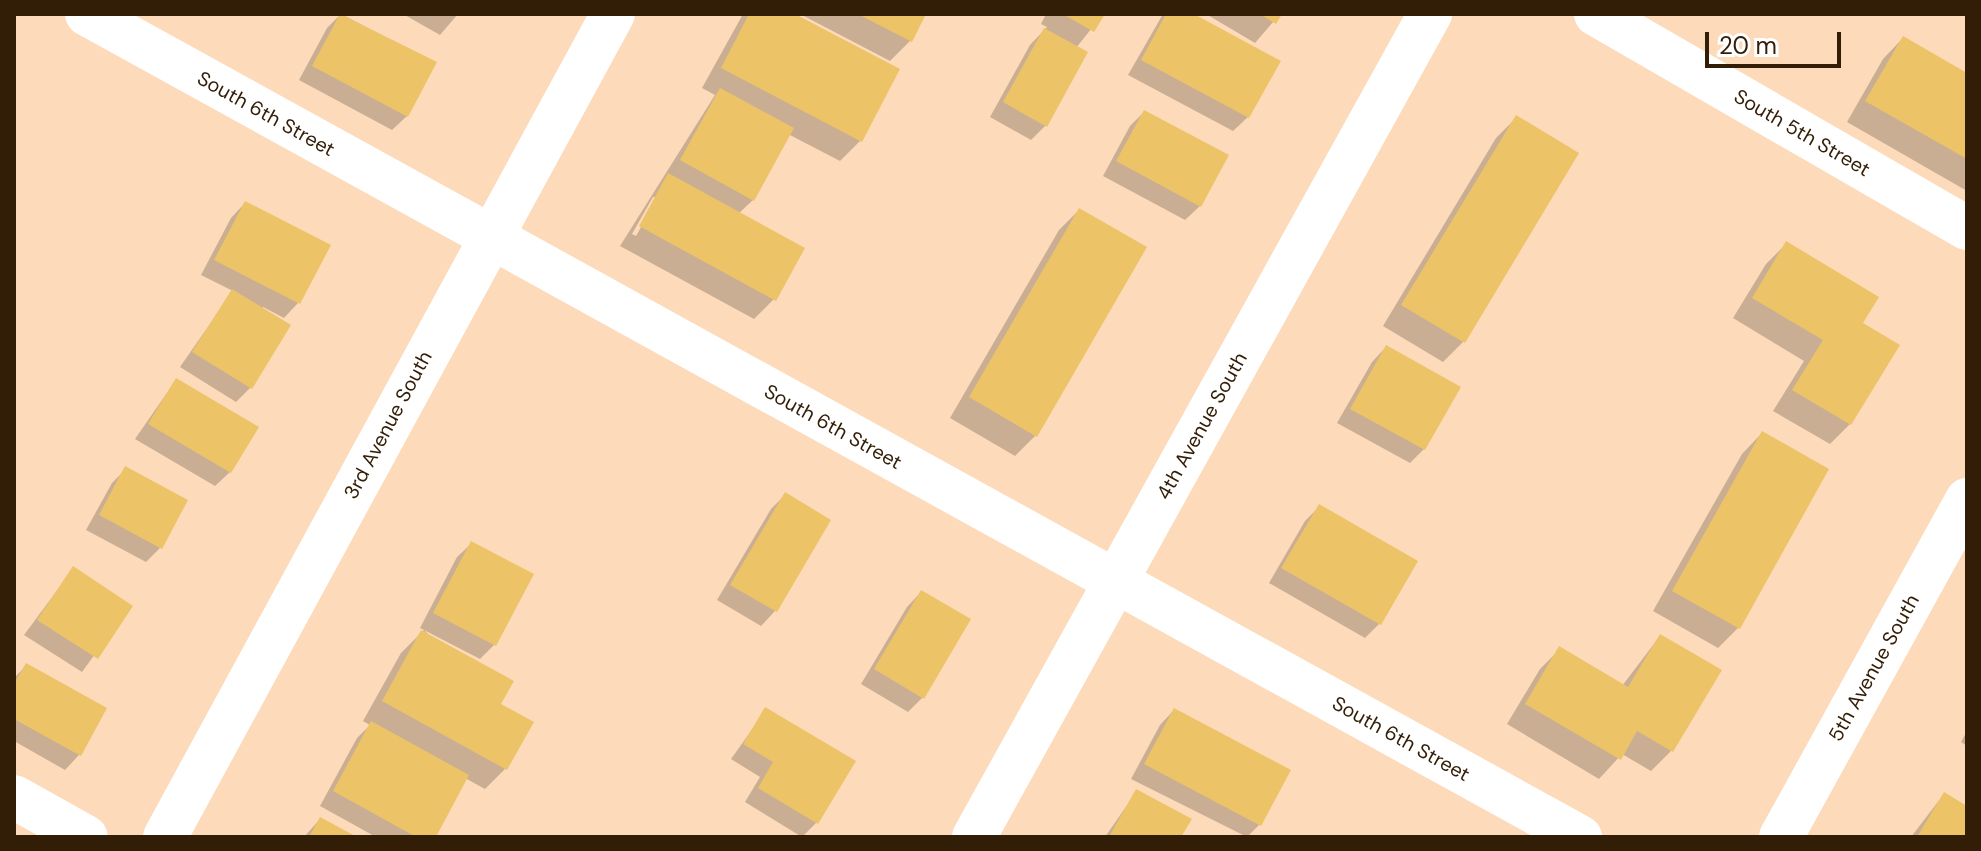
<!DOCTYPE html>
<html>
<head>
<meta charset="utf-8">
<style>
	body { margin:0 }
	#map { position:relative; width:1981px; height:851px; overflow:hidden; background:#fcdaba; font-family:"DM Sans",sans-serif }
	div>[style] { position:absolute }
	.shadow>* { inset:0; background:#0003 }
	.building>* { inset:0; background:#ecc467 }
	.minor>* { height:44px; margin:-22px; padding:0 22px; transform-origin:22px; border-radius:22px; background:#fff }
	span { translate:-50% -50%; white-space:nowrap; text-align:center; line-height:1.15; -webkit-text-stroke:6px #fff; paint-order:stroke }
	.street-label { font-size:20px; color:#321d06 }
	.frame { position:absolute; inset:0; border:16px solid #321d06; pointer-events:none }
	.scale { position:absolute; left:1705px; top:32px; width:136px; height:36px; box-sizing:border-box; border:4px solid #321d06; border-top:0; padding-left:10px; font-size:24px; line-height:28px; white-space:nowrap; color:#321d06; -webkit-text-stroke:6px #fff; paint-order:stroke }
</style>
</head>
<body>
<div id="map">
	<div class="shadow">
		<div style="clip-path:polygon(341px 14px,435px 63px,407px 116px,392px 130px,299px 80px,327px 28px)"></div>
		<div style="clip-path:polygon(403px 14px,458px 14px,440px 35px)"></div>
		<div style="clip-path:polygon(evenodd,743px 14px,791px 14px,860px 141px,840px 161px,788px 134px,753px 200px,738px 214px,774px 299px,754px 319px,620px 246px,715px 95px,702px 88px,743px 14px,653px 197px,658px 197px,636px 236px,632px 234px,653px 197px)"></div>
		<div style="clip-path:polygon(800px 14px,924px 14px,910px 41px,890px 61px)"></div>
		<div style="clip-path:polygon(1046px 14px,1103px 14px,1076px 48px,1046px 125px,1031px 140px,990px 117px,1030px 45px,1047px 27px,1041px 24px)"></div>
		<div style="clip-path:polygon(1163px 14px,1190px 14px,1248px 117px,1233px 131px,1128px 75px)"></div>
		<div style="clip-path:polygon(1206px 14px,1280px 14px,1255px 43px)"></div>
		<div style="clip-path:polygon(1903px 38px,1964px 73px,1967px 69px,1967px 191px,1847px 122px,1883px 59px)"></div>
		<div style="clip-path:polygon(1144px 112px,1200px 206px,1185px 220px,1103px 176px,1130px 126px)"></div>
		<div style="clip-path:polygon(1516px 118px,1577px 154px,1463px 342px,1443px 362px,1383px 326px,1496px 138px)"></div>
		<div style="clip-path:polygon(245px 203px,328px 246px,298px 303px,284px 318px,263px 307px,250px 388px,236px 402px,180px 367px,233px 291px,201px 275px,231px 218px)"></div>
		<div style="clip-path:polygon(1079px 210px,1035px 436px,1015px 456px,950px 418px,1059px 230px)"></div>
		<div style="clip-path:polygon(1786px 244px,1860px 323px,1897px 346px,1850px 424px,1830px 444px,1773px 411px,1804px 361px,1733px 318px,1766px 264px)"></div>
		<div style="clip-path:polygon(1386px 347px,1424px 449px,1410px 463px,1337px 423px,1372px 362px)"></div>
		<div style="clip-path:polygon(176px 380px,230px 472px,215px 486px,135px 439px)"></div>
		<div style="clip-path:polygon(1762px 433px,1738px 628px,1718px 648px,1653px 611px,1742px 454px)"></div>
		<div style="clip-path:polygon(126px 469px,160px 548px,146px 562px,86px 530px,112px 483px)"></div>
		<div style="clip-path:polygon(785px 495px,828px 521px,775px 611px,761px 626px,717px 600px,771px 509px)"></div>
		<div style="clip-path:polygon(1319px 507px,1379px 624px,1365px 638px,1269px 583px,1305px 521px)"></div>
		<div style="clip-path:polygon(472px 543px,495px 644px,480px 659px,420px 628px,457px 557px)"></div>
		<div style="clip-path:polygon(73px 569px,130px 606px,82px 672px,24px 635px)"></div>
		<div style="clip-path:polygon(921px 592px,923px 697px,908px 712px,861px 684px,907px 607px)"></div>
		<div style="clip-path:polygon(424px 630px,499px 705px,505px 769px,485px 789px,465px 778px,434px 837px,376px 837px,320px 806px,357px 738px,370px 725px,363px 721px,401px 653px)"></div>
		<div style="clip-path:polygon(1660px 636px,1719px 671px,1671px 751px,1651px 771px,1622px 754px,1599px 779px,1507px 724px,1540px 669px,1560px 649px,1622px 686px)"></div>
		<div style="clip-path:polygon(27px 665px,105px 709px,79px 755px,65px 770px,14px 741px,14px 678px)"></div>
		<div style="clip-path:polygon(766px 710px,816px 823px,802px 837px,745px 802px,760px 777px,731px 759px)"></div>
		<div style="clip-path:polygon(1174px 710px,1260px 824px,1247px 837px,1131px 779px,1160px 725px)"></div>
		<div style="clip-path:polygon(1967px 731px,1967px 746px,1961px 742px)"></div>
		<div style="clip-path:polygon(1137px 791px,1179px 837px,1105px 837px)"></div>
		<div style="clip-path:polygon(1944px 794px,1967px 808px,1967px 837px,1911px 837px)"></div>
		<div style="clip-path:polygon(320px 819px,353px 837px,304px 837px)"></div>
	</div>
	<div class="building">
		<div style="clip-path:polygon(340px 14px,437px 62px,408px 117px,312px 66px)"></div>
		<div style="clip-path:polygon(749px 14px,795px 14px,900px 69px,862px 142px,721px 68px)"></div>
		<div style="clip-path:polygon(858px 14px,926px 14px,912px 42px)"></div>
		<div style="clip-path:polygon(1063px 14px,1105px 14px,1094px 32px)"></div>
		<div style="clip-path:polygon(1166px 14px,1194px 14px,1281px 61px,1249px 118px,1141px 60px)"></div>
		<div style="clip-path:polygon(1260px 14px,1282px 14px,1276px 24px)"></div>
		<div style="clip-path:polygon(1044px 28px,1088px 52px,1047px 127px,1003px 102px)"></div>
		<div style="clip-path:polygon(1903px 36px,1967px 73px,1967px 159px,1865px 101px)"></div>
		<div style="clip-path:polygon(720px 88px,794px 128px,754px 201px,680px 160px)"></div>
		<div style="clip-path:polygon(1144px 110px,1229px 155px,1201px 207px,1116px 161px)"></div>
		<div style="clip-path:polygon(1516px 115px,1579px 153px,1465px 343px,1401px 305px)"></div>
		<div style="clip-path:polygon(668px 173px,805px 248px,776px 301px,639px 226px)"></div>
		<div style="clip-path:polygon(245px 201px,331px 245px,300px 304px,214px 260px)"></div>
		<div style="clip-path:polygon(1079px 208px,1147px 247px,1037px 437px,969px 397px)"></div>
		<div style="clip-path:polygon(1786px 241px,1879px 297px,1863px 323px,1900px 345px,1851px 425px,1792px 390px,1823px 340px,1752px 298px)"></div>
		<div style="clip-path:polygon(232px 289px,291px 325px,252px 389px,192px 352px)"></div>
		<div style="clip-path:polygon(1386px 345px,1461px 387px,1425px 450px,1350px 409px)"></div>
		<div style="clip-path:polygon(176px 378px,259px 427px,231px 473px,148px 424px)"></div>
		<div style="clip-path:polygon(1762px 431px,1829px 469px,1740px 629px,1672px 591px)"></div>
		<div style="clip-path:polygon(125px 466px,188px 500px,162px 549px,99px 515px)"></div>
		<div style="clip-path:polygon(785px 492px,831px 520px,777px 612px,730px 585px)"></div>
		<div style="clip-path:polygon(1319px 504px,1418px 561px,1381px 625px,1281px 568px)"></div>
		<div style="clip-path:polygon(471px 541px,534px 574px,496px 646px,433px 613px)"></div>
		<div style="clip-path:polygon(73px 566px,133px 606px,98px 659px,37px 620px)"></div>
		<div style="clip-path:polygon(921px 590px,971px 619px,924px 699px,874px 669px)"></div>
		<div style="clip-path:polygon(421px 630px,514px 681px,501px 704px,534px 722px,507px 770px,382px 701px)"></div>
		<div style="clip-path:polygon(1660px 634px,1722px 670px,1673px 752px,1637px 731px,1621px 760px,1525px 704px,1559px 646px,1628px 687px)"></div>
		<div style="clip-path:polygon(26px 663px,107px 708px,81px 756px,14px 719px,14px 684px)"></div>
		<div style="clip-path:polygon(765px 707px,856px 761px,818px 824px,758px 788px,773px 762px,743px 744px)"></div>
		<div style="clip-path:polygon(1174px 708px,1291px 770px,1261px 826px,1144px 764px)"></div>
		<div style="clip-path:polygon(371px 721px,469px 775px,436px 837px,416px 837px,333px 791px)"></div>
		<div style="clip-path:polygon(1136px 789px,1192px 819px,1181px 837px,1109px 837px)"></div>
		<div style="clip-path:polygon(1944px 792px,1967px 806px,1967px 837px,1917px 837px)"></div>
		<div style="clip-path:polygon(320px 817px,357px 837px,309px 837px)"></div>
	</div>
	<div class="minor">
		<div style="left:87px;top:14px;width:1705px;rotate:28.87deg"></div>
		<div style="left:1596px;top:14px;width:428px;rotate:30deg"></div>
		<div style="left:14px;top:797px;width:82px;rotate:29.1deg"></div>
		<div style="left:165px;top:837px;width:937px;rotate:-61.44deg"></div>
		<div style="left:974px;top:837px;width:941px;rotate:-61.01deg"></div>
		<div style="left:1781px;top:837px;width:385px;rotate:-61.1deg"></div>
	</div>
	<div class="street-label">
		<span style="left:266px;top:114px;rotate:29deg">South 6th Street</span>
		<span style="left:1802px;top:133px;rotate:30deg">South 5th Street</span>
		<span style="left:388px;top:425px;rotate:-62deg">3rd Avenue South</span>
		<span style="left:1202px;top:426px;rotate:-61deg">4th Avenue South</span>
		<span style="left:833px;top:427px;rotate:29deg">South 6th Street</span>
		<span style="left:1874px;top:668px;rotate:-61deg">5th Avenue South</span>
		<span style="left:1401px;top:739px;rotate:29deg">South 6th Street</span>
	</div>
	<div class="frame"></div>
	<div class="scale">20 m</div>
</div>
</body>
</html>
